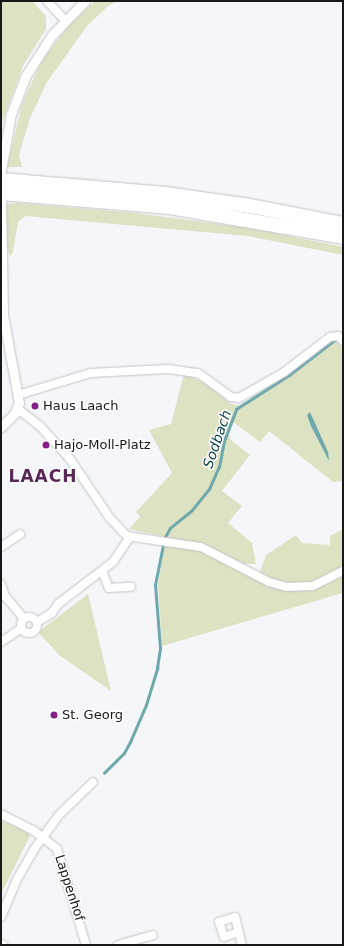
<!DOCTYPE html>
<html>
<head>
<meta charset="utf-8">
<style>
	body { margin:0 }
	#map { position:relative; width:344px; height:946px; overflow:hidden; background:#f5f6f9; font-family:"DejaVu Sans",sans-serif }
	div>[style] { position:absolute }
	.green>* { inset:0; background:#dde2c3 }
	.water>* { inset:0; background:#6ea8ad }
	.stream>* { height:2.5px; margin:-1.25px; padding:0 1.25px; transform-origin:1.25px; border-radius:1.25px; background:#6ea8ad }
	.roads { filter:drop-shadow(0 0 1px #c3c4c7) drop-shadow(0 0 1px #c3c4c7) }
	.minor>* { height:8px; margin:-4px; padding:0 4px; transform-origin:4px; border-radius:4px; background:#fff }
	.minor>.ring { margin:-4px; padding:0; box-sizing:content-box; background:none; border:8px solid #fff; border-radius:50% }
	.tertiary>* { height:9px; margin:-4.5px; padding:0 4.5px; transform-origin:4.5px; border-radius:4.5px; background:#fff }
	.motorway>* { height:14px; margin:-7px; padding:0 7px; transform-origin:7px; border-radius:7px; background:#fff }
	.dots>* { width:11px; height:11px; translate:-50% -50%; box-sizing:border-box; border:2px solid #fff; border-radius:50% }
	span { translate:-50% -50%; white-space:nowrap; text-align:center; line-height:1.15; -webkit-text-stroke:3px #fff; paint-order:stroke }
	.poi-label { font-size:13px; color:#171819 }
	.left { translate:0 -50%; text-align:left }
	.street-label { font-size:13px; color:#171819 }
	.water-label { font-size:14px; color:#0e4549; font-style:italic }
	.district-label { font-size:17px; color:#582758; font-weight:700; letter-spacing:1px }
	.frame { position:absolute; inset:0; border:2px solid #171819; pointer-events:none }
</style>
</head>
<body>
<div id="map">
	<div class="green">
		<div style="clip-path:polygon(1px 1px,32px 1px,46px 16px,46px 29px,23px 66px,1px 125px)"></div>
		<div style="clip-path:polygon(95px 1px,118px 1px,108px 6px,87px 26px,47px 82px,30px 118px,19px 155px,22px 167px,7px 167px,22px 104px,42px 60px,70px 24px)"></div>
		<div style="clip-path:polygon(18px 203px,135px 213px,249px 228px,343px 247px,343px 255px,248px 236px,25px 216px,18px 222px,13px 252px,10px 256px,6px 244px,6px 204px)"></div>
		<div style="clip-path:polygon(336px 341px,343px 348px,343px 481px,333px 482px,269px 431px,260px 442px,233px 422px,229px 432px,230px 439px,250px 455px,222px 491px,242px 506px,228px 523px,252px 543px,256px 564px,245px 564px,198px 544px,129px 529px,140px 517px,136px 512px,172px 473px,149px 430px,171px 424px,184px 374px,207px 384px,231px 404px,242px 406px)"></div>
		<div style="clip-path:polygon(343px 529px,343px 569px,313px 584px,295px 587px,263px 577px,260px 572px,266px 555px,296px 535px,302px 543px,330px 545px,330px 536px)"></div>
		<div style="clip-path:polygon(165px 544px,194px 547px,290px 590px,343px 573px,343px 593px,162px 646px,158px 584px)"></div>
		<div style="clip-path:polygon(88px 594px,111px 691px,59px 655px,38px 632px)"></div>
		<div style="clip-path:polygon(1px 820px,26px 831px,30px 836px,1px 894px)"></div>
	</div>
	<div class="water">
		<div style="clip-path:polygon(310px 412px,328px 452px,329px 461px,311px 426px,307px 415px)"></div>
	</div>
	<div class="stream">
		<div style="left:165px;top:537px;width:10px;rotate:-61deg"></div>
		<div style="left:170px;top:528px;width:28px;rotate:-39deg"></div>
		<div style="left:192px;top:510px;width:27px;rotate:-51deg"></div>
		<div style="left:209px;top:489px;width:24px;rotate:-66deg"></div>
		<div style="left:219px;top:467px;width:26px;rotate:-79deg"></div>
		<div style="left:224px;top:441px;width:34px;rotate:-69deg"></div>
		<div style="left:236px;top:409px;width:63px;rotate:-32.7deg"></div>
		<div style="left:289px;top:375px;width:59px;rotate:-37.5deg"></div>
		<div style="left:104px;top:773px;width:28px;rotate:-45deg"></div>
		<div style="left:124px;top:753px;width:13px;rotate:-61deg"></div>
		<div style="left:130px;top:742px;width:40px;rotate:-66.6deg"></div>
		<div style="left:146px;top:705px;width:39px;rotate:-73deg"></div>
		<div style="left:157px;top:668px;width:20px;rotate:-81deg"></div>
		<div style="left:160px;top:648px;width:63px;rotate:-94.5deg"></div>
		<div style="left:155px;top:585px;width:41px;rotate:-78.7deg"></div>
	</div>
	<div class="roads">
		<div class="minor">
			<div style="left:47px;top:1px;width:26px;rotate:47deg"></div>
			<div style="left:18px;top:395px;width:76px;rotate:-16.8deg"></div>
			<div style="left:91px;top:373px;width:77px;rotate:-3deg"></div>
			<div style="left:168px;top:369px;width:30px;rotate:8deg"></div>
			<div style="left:198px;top:373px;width:41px;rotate:36deg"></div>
			<div style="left:231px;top:397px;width:8px;rotate:7deg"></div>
			<div style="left:239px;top:398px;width:51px;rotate:-29.6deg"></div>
			<div style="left:283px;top:373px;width:59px;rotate:-37.5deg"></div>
			<div style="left:330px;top:337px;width:8px;rotate:-7deg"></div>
			<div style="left:338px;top:336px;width:7px;rotate:45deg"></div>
			<div style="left:18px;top:409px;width:28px;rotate:38deg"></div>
			<div style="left:40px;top:426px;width:45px;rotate:47.7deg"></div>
			<div style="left:70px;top:459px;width:70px;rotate:56.1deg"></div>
			<div style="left:109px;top:517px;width:26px;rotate:47deg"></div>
			<div style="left:127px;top:536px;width:75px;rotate:8.5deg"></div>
			<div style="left:201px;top:547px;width:76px;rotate:27.2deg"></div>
			<div style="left:269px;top:582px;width:18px;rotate:16deg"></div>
			<div style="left:286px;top:587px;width:27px;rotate:-2deg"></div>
			<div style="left:313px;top:586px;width:34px;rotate:-27deg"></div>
			<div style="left:1px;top:547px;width:23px;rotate:-34deg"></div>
			<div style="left:102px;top:571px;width:18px;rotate:68deg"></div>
			<div style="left:109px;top:588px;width:22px;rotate:-3deg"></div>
			<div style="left:1px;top:584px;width:13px;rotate:72deg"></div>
			<div style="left:5px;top:596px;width:30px;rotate:50deg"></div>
			<div class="ring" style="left:21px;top:617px;width:8px;height:8px"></div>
			<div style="left:37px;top:622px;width:17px;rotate:-31deg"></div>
			<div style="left:52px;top:613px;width:11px;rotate:-56deg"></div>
			<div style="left:58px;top:604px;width:69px;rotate:-37.4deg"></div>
			<div style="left:113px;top:562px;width:30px;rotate:-56deg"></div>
			<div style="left:1px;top:642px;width:25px;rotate:-34deg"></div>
			<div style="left:1px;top:814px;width:36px;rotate:27deg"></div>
			<div style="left:33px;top:830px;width:31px;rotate:38deg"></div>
			<div style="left:57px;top:849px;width:100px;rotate:73.2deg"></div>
			<div style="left:1px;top:917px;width:39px;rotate:-67deg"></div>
			<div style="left:16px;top:881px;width:38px;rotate:-60deg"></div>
			<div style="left:35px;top:848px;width:41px;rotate:-54deg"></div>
			<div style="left:59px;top:815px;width:47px;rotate:-44.1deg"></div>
			<div style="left:239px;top:932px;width:16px;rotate:162deg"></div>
			<div style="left:224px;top:937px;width:16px;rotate:-108deg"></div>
			<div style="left:219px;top:922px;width:17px;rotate:-17deg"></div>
			<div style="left:235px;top:917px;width:29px;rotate:76deg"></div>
			<div style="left:118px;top:945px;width:36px;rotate:-16deg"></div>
		</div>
		<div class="tertiary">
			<div style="left:1px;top:170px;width:57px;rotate:-79.9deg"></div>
			<div style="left:11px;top:114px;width:40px;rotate:-69deg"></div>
			<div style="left:25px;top:77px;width:50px;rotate:-57.3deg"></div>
			<div style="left:52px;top:35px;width:47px;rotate:-45.9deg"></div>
			<div style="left:1px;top:198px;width:117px;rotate:89deg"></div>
			<div style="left:3px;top:315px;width:89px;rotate:79.7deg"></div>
			<div style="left:19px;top:403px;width:11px;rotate:112deg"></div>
			<div style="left:15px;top:413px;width:20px;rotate:135deg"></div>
			<div style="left:1px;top:944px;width:2px;rotate:27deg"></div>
		</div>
		<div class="motorway">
			<div style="left:1px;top:180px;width:165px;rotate:4.9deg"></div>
			<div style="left:165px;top:194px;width:86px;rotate:8deg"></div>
			<div style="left:250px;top:206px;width:95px;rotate:11deg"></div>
			<div style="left:1px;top:193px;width:170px;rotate:4.7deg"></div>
			<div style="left:170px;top:207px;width:176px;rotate:9.8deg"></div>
		</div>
	</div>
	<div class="dots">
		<div style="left:35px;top:406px;background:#862087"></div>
		<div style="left:46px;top:445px;background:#862087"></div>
		<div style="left:54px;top:715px;background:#862087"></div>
	</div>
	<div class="poi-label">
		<span class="left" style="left:43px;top:406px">Haus Laach</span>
		<span class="left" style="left:54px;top:445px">Hajo-Moll-Platz</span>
		<span class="left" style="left:62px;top:715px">St. Georg</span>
	</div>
	<div class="street-label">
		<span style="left:69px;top:888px;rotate:72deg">Lappenhof</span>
	</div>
	<div class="water-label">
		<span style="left:217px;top:439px;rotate:-71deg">Sodbach</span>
	</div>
	<div class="district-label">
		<span style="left:43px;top:477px">LAACH</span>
	</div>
	<div class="frame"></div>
</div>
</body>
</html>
